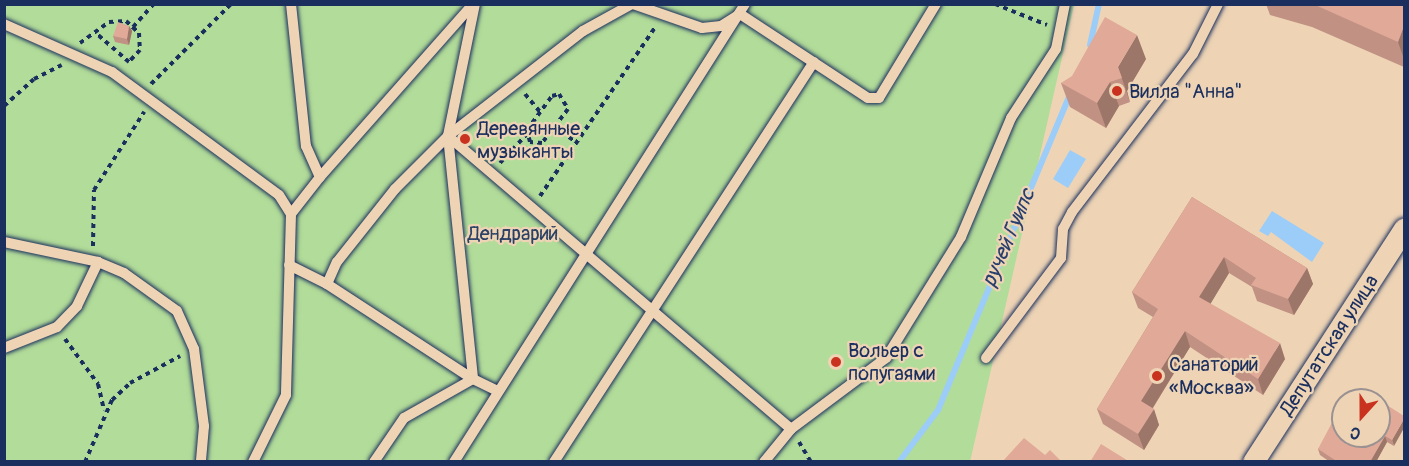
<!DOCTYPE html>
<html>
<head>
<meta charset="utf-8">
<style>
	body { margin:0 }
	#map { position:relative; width:1409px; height:466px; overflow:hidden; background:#eed4b5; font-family:Pangolin,sans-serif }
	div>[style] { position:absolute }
	.green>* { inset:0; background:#b2dc99 }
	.water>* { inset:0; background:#9ccdf8 }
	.stream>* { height:6px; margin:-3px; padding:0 3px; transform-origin:3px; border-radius:3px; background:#9ccdf8 }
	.path>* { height:4px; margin-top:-2px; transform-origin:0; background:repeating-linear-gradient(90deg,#1b2f5e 0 4.5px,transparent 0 9px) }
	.roads { filter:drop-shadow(0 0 2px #1b2f5e) drop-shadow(0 0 2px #1b2f5e) }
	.service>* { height:10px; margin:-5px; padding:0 5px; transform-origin:5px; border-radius:5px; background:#eed4b5 }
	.minor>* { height:21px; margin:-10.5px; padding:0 10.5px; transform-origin:10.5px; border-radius:10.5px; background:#eed4b5 }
	.wall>* { inset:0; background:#c19183 }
	.shaded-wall>* { inset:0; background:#9d766a }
	.building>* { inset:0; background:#e0a998 }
	.dots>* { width:16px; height:16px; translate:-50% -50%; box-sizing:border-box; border:3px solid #eed4b5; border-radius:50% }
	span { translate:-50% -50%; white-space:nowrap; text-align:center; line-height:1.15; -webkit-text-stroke:4.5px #eed4b5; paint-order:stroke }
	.poi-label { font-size:20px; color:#1b2f5e }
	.left { translate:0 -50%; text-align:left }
	.park-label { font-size:20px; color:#2a4064 }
	.street-label { font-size:20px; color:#1b2f5e }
	.water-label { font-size:21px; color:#283f6d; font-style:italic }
	.frame { position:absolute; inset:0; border:6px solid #1b2f5e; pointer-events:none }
	.north { position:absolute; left:1331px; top:388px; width:60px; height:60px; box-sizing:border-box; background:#eed4b5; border:2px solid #9a9292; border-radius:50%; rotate:201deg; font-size:16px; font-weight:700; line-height:24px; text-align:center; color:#1b2f5e }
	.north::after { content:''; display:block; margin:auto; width:21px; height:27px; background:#c8321e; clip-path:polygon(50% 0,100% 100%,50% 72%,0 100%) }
</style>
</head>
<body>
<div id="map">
	<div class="green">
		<div style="clip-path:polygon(4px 5px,1074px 5px,970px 462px,5px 461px)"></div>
	</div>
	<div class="water">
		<div style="clip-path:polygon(1070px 150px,1086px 159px,1068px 188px,1053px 179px)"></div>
		<div style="clip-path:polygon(1272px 211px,1324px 243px,1312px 262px,1271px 232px,1268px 236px,1259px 231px)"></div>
	</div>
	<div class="stream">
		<div style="left:1090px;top:45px;width:42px;rotate:-77.6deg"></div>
		<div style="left:899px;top:462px;width:65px;rotate:-53.1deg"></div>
		<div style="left:938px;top:410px;width:342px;rotate:-67.3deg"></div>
	</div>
	<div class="path">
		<div style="left:995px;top:4px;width:56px;rotate:22deg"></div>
		<div style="left:133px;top:27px;width:31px;rotate:-48deg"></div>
		<div style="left:80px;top:43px;width:36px;rotate:-36deg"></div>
		<div style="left:109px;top:22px;width:17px;rotate:-3deg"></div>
		<div style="left:126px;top:21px;width:18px;rotate:43deg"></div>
		<div style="left:139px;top:33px;width:17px;rotate:87deg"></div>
		<div style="left:140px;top:50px;width:16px;rotate:133deg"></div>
		<div style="left:129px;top:62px;width:41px;rotate:-138.9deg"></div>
		<div style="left:151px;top:84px;width:113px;rotate:-45deg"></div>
		<div style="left:525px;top:94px;width:23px;rotate:50deg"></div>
		<div style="left:559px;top:94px;width:17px;rotate:59deg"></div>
		<div style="left:568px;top:109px;width:43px;rotate:127.4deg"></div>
		<div style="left:542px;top:143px;width:12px;rotate:-175deg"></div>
		<div style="left:530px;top:142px;width:12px;rotate:-104deg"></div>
		<div style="left:527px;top:130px;width:42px;rotate:-53.7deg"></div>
		<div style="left:552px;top:96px;width:7px;rotate:-16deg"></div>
		<div style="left:4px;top:106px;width:40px;rotate:-42deg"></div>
		<div style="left:34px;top:79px;width:31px;rotate:-27deg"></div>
		<div style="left:554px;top:127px;width:27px;rotate:34deg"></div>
		<div style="left:500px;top:163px;width:38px;rotate:-47deg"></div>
		<div style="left:540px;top:196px;width:206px;rotate:-55.7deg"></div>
		<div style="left:93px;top:246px;width:56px;rotate:-89deg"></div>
		<div style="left:94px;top:190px;width:93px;rotate:-57.3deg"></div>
		<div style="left:65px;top:339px;width:56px;rotate:53.7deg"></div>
		<div style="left:98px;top:384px;width:27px;rotate:77deg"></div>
		<div style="left:799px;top:442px;width:23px;rotate:59deg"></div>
		<div style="left:85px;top:462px;width:68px;rotate:-66.5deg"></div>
		<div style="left:112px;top:400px;width:25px;rotate:-43deg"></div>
		<div style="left:130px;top:383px;width:57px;rotate:-28.4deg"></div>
	</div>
	<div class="roads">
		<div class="service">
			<div style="left:291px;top:4px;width:143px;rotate:84deg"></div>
			<div style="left:306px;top:146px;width:34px;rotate:66deg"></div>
			<div style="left:320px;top:177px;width:47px;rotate:128.1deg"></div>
			<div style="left:475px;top:4px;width:135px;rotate:101.6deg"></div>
			<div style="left:448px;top:136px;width:451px;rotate:40.5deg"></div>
			<div style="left:633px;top:4px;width:73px;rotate:19.2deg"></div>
			<div style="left:702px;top:28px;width:19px;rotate:-6deg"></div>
			<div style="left:721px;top:26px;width:22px;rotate:-32deg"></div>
			<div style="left:740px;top:14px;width:153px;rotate:33.3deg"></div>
			<div style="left:868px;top:98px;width:11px"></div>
			<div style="left:879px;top:98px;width:110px;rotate:-58.8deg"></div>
			<div style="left:4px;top:24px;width:118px;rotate:24deg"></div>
			<div style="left:112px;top:72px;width:207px;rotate:36.4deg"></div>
			<div style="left:279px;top:195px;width:22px;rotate:58deg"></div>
			<div style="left:291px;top:214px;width:181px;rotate:91.6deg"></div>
			<div style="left:286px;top:395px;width:75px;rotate:116.2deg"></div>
			<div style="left:448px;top:136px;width:244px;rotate:84.1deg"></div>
			<div style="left:473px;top:379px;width:28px;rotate:26deg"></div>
			<div style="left:320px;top:177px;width:231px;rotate:-48.5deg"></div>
			<div style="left:4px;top:242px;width:96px;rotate:12deg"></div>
			<div style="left:98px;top:262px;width:28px;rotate:23deg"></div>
			<div style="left:124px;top:273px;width:65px;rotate:35.6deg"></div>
			<div style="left:177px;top:311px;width:42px;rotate:65.9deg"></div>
			<div style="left:194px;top:349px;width:78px;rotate:82.6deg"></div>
			<div style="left:204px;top:426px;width:36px;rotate:95deg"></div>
			<div style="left:289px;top:265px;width:42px;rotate:26.6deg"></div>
			<div style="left:327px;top:284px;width:24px;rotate:-66deg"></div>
			<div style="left:337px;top:262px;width:93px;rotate:-51.5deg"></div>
			<div style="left:395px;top:189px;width:75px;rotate:-45deg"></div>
			<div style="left:448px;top:136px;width:171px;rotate:-37.9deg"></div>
			<div style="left:583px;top:31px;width:56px;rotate:-28.9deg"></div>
			<div style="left:327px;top:284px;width:174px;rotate:33.1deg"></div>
			<div style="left:473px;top:379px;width:79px;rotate:150.5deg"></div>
			<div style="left:404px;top:418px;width:53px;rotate:124.3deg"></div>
			<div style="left:4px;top:348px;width:57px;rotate:-21.6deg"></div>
			<div style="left:57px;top:327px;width:29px;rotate:-46deg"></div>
			<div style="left:77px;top:306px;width:49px;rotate:-64.5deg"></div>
			<div style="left:986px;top:358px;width:125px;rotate:-53.1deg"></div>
			<div style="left:1061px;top:258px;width:29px;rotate:-86deg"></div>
			<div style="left:1063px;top:229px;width:19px;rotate:-62deg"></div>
			<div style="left:1072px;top:212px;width:199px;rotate:-52.6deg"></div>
			<div style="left:1193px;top:54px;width:56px;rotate:-63.4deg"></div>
			<div style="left:454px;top:462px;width:543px;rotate:-57.57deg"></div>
			<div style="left:554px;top:462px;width:477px;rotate:-57deg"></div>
			<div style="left:764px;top:462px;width:43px;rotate:-50.7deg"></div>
			<div style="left:791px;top:429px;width:119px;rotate:-36.8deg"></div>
			<div style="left:886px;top:358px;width:142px;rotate:-58.2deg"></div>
			<div style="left:961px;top:237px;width:129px;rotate:-67.2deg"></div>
			<div style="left:1011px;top:118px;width:82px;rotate:-56.9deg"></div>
			<div style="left:1056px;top:49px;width:46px;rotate:-78.7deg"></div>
		</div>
		<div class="minor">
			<div style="left:1253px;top:462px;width:278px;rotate:-57.1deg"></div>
		</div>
	</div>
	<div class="wall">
		<div style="clip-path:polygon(1266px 4px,1404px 4px,1404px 67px,1312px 27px,1270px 15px)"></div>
		<div style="clip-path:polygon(129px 26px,132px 31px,129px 45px,115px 42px,113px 36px)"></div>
		<div style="clip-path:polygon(1146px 59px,1127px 91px,1130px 102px,1119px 106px,1106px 128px,1070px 107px,1061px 83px)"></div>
		<div style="clip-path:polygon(1192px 197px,1307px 268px,1313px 284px,1294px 315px,1257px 301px,1252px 287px,1229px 273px,1210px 304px,1285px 359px,1263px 395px,1190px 347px,1153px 408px,1159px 425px,1144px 450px,1103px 424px,1097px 409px,1153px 317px,1138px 308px,1132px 292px)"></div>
		<div style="clip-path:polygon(1379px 400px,1394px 446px,1387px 442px,1376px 462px,1330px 462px,1320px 455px,1318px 449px)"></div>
	</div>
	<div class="shaded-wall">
		<div style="clip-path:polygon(129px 26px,132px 31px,129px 45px,127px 39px)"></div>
		<div style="clip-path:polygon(1404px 26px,1404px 59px,1398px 42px)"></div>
		<div style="clip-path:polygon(1137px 35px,1146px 59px,1127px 91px,1130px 102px,1118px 67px)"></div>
		<div style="clip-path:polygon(1110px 82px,1119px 106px,1106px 128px,1097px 103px)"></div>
		<div style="clip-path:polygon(1224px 257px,1229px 273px,1205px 313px,1199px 297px)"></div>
		<div style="clip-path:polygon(1307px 268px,1313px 284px,1294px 315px,1288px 299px)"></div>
		<div style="clip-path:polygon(1185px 331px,1190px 347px,1147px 417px,1141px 401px)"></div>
		<div style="clip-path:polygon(1280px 343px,1285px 359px,1263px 395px,1258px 379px)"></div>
		<div style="clip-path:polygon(1154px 409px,1159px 425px,1144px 450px,1138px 434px)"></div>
		<div style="clip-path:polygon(1404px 419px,1404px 428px,1394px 446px,1392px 440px)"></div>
		<div style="clip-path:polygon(1385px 436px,1387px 442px,1376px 462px,1370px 462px)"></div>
	</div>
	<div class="building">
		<div style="clip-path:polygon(1313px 4px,1404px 4px,1404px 26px,1398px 42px)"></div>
		<div style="clip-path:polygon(1105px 17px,1137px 35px,1118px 67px,1122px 78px,1110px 82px,1097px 103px,1061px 83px,1072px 76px)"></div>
		<div style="clip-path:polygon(118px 22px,129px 26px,127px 39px,113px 36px)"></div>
		<div style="clip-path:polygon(1192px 197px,1307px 268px,1288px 299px,1251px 285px,1256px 278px,1224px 257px,1199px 297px,1280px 343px,1258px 379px,1185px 331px,1141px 401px,1154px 409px,1138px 434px,1097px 409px,1158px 309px,1132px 292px)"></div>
		<div style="clip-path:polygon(1361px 390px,1378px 400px,1355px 400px)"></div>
		<div style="clip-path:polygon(1346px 396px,1352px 400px,1344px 400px)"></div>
		<div style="clip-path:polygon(1379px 400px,1404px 416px,1404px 419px,1392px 440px,1385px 436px,1370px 462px,1338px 462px,1318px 449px,1343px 402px,1343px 436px,1379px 436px)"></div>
		<div style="clip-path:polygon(1024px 438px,1045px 455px,1050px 450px,1062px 462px,1002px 462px)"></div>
		<div style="clip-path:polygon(1101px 444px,1130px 462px,1090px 462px)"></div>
	</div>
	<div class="dots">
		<div style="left:1117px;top:91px;background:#c8321e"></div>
		<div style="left:465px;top:139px;background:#c8321e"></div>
		<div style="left:836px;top:362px;background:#c8321e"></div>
		<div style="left:1157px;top:376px;background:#c8321e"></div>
	</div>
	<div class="poi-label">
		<span class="left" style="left:1129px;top:91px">Вилла "Анна"</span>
		<span class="left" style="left:477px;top:140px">Деревянные<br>музыканты</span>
		<span class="left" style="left:848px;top:362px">Вольер с<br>попугаями</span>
		<span class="left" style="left:1169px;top:376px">Санаторий<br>«Москва»</span>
	</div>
	<div class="park-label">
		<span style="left:513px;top:233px">Дендрарий</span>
	</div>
	<div class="street-label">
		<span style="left:1329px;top:345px;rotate:-57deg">Депутатская улица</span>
	</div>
	<div class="water-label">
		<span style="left:1009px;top:238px;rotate:-67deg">ручей Гуипс</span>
	</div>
	<div class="frame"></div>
	<div class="north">С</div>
</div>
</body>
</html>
